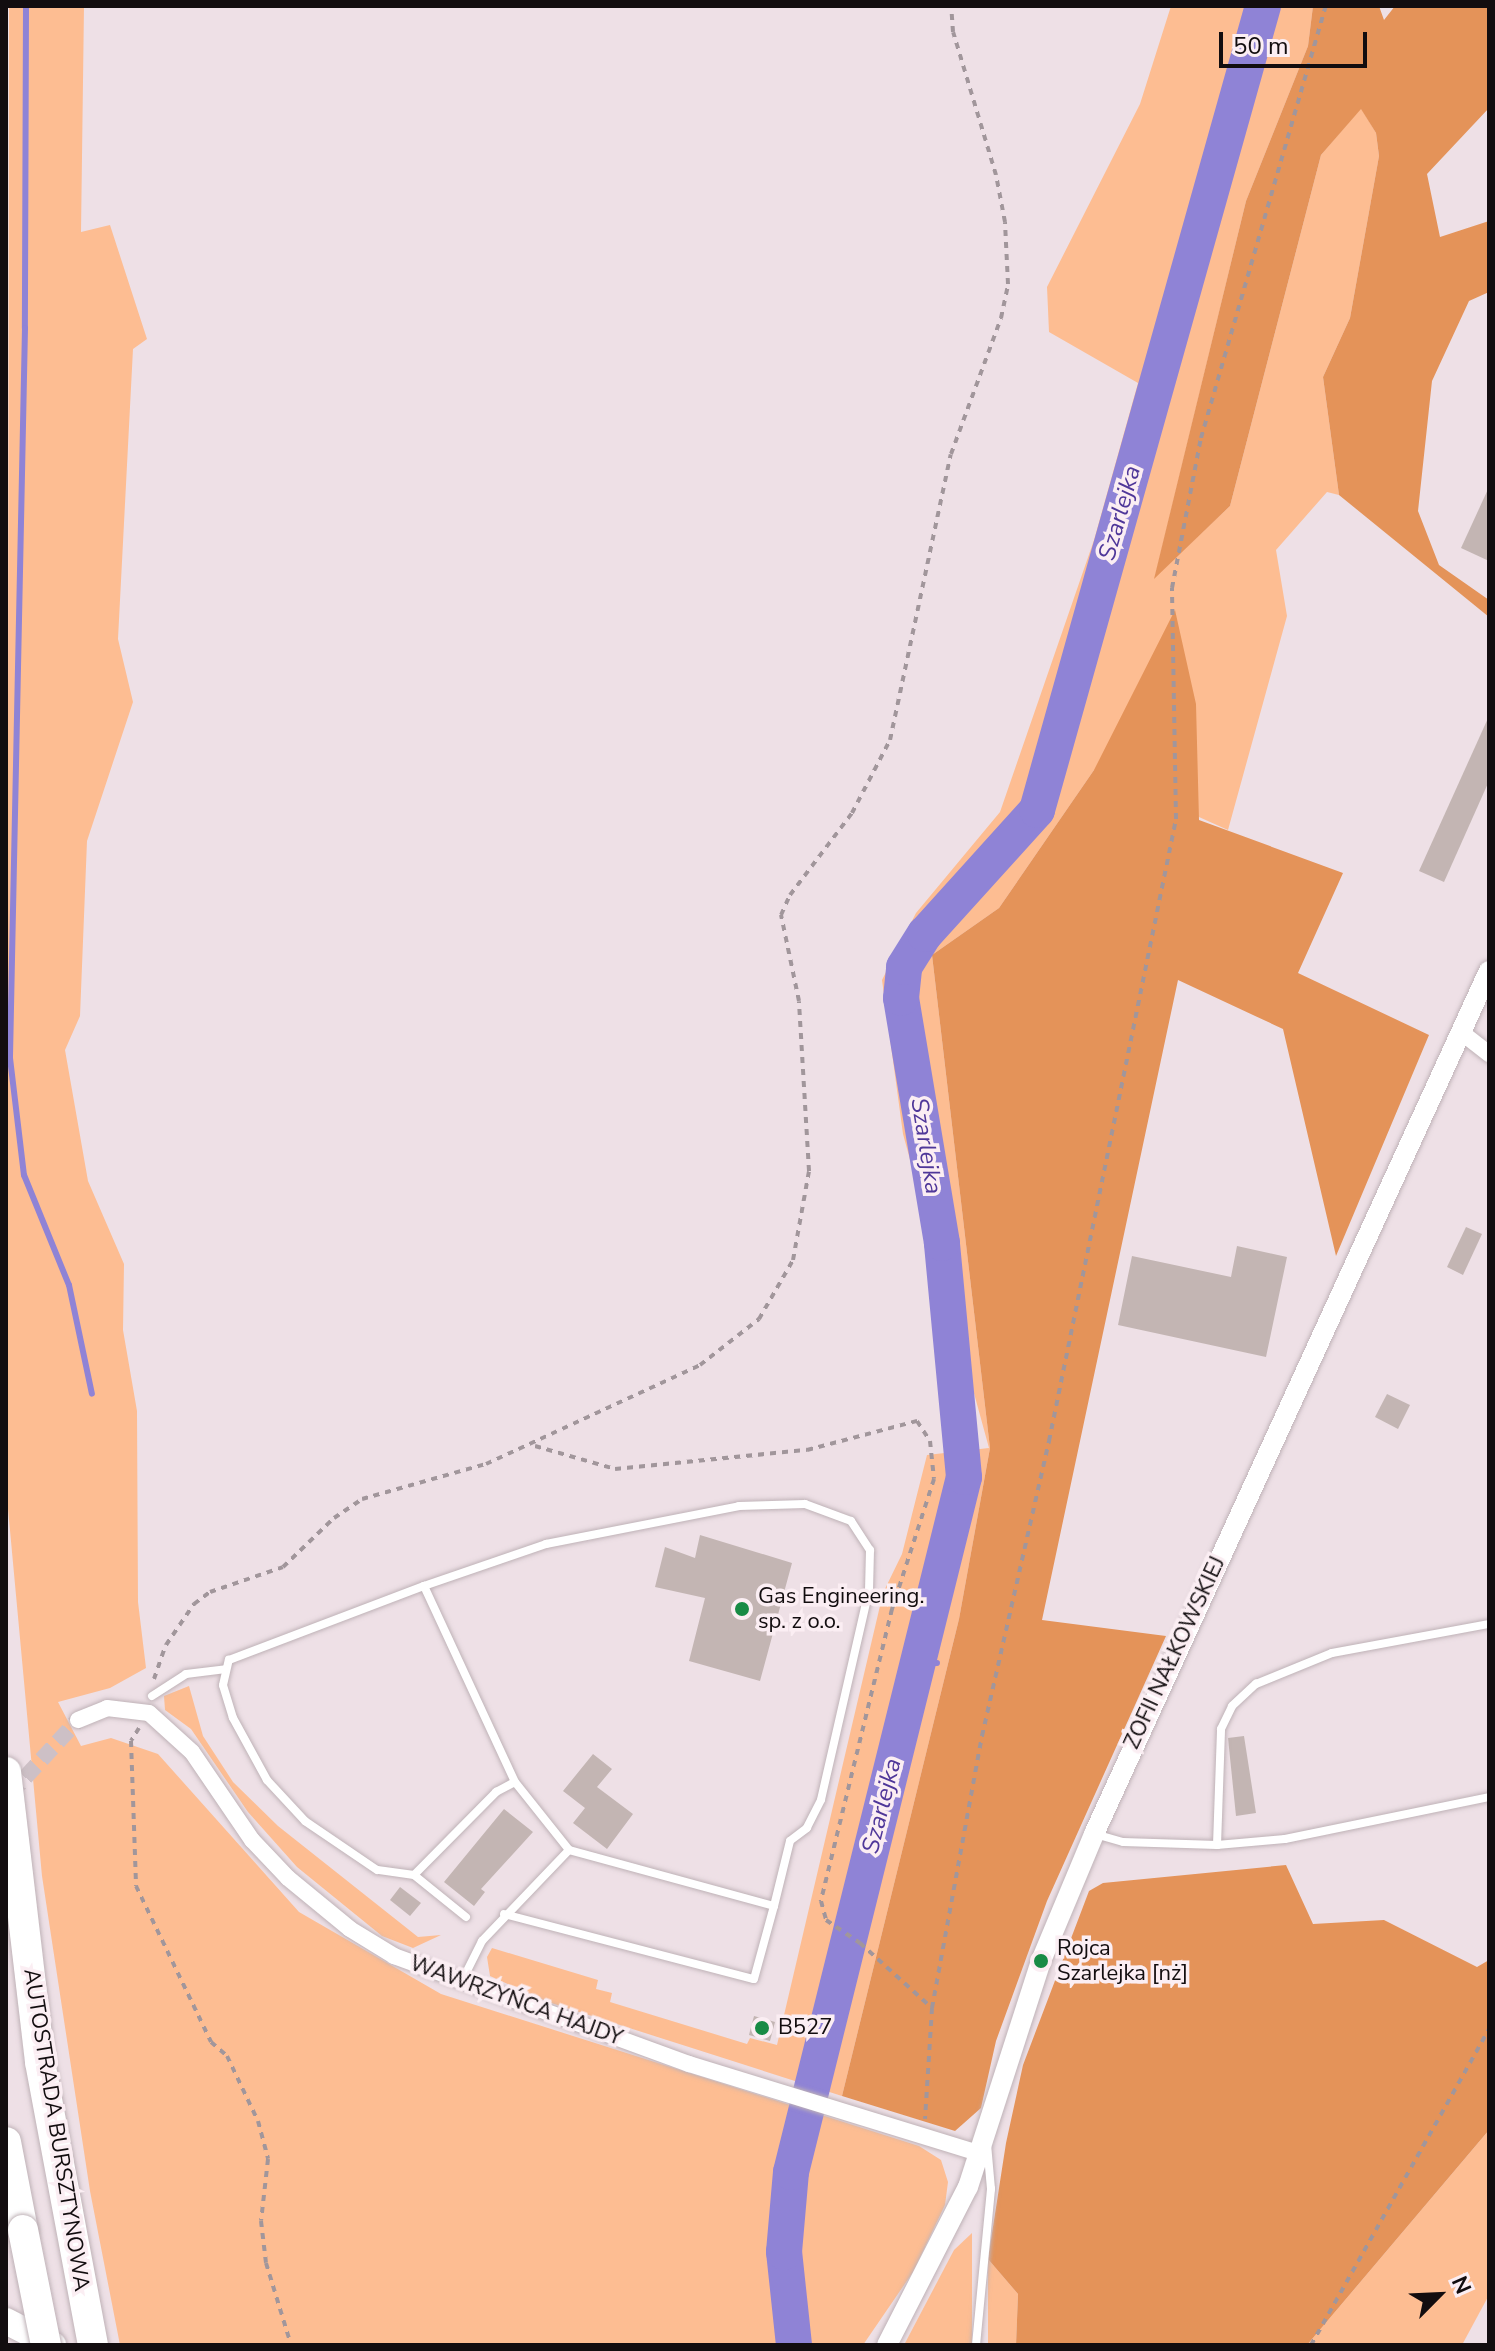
<!DOCTYPE html>
<html>
<head>
<meta charset="utf-8">
<style>
	body { margin:0 }
	#map { position:relative; width:1495px; height:2351px; overflow:hidden; background:#eee0e6; font-family:"Nunito Sans",sans-serif }
	div>[style] { position:absolute }
	.green>* { inset:0; background:#fdbd92 }
	.forest>* { inset:0; background:#e49359 }
	.stream>* { height:6px; margin:-3px; padding:0 3px; transform-origin:3px; border-radius:3px; background:#8f83d6 }
	.river>* { height:36px; margin:-18px; padding:0 18px; transform-origin:18px; border-radius:18px; background:#8f83d6 }
	.building>* { inset:0; background:#c3b5b3 }
	.minor-tunnel>* { height:16px; margin-top:-8px; transform-origin:0; background:repeating-linear-gradient(90deg,#cdc0c6 0 16px,transparent 0 24px) }
	.path>* { height:4px; margin-top:-2px; transform-origin:0; background:repeating-linear-gradient(90deg,#a1969b 0 6px,transparent 0 12px) }
	.roads { filter:drop-shadow(0 0 2px #bfb2b7) drop-shadow(0 0 2px #bfb2b7) }
	.service>* { height:8px; margin:-4px; padding:0 4px; transform-origin:4px; border-radius:4px; background:#fff }
	.minor>* { height:16px; margin:-8px; padding:0 8px; transform-origin:8px; border-radius:8px; background:#fff }
	.tertiary>* { height:20px; margin:-10px; padding:0 10px; transform-origin:10px; border-radius:10px; background:#fff }
	.primary>* { height:26px; margin:-13px; padding:0 13px; transform-origin:13px; border-radius:13px; background:#fff }
	.motorway>* { height:30px; margin:-15px; padding:0 15px; transform-origin:15px; border-radius:15px; background:#fff }
	.bridges { filter:drop-shadow(0 0 2px #bfb2b7) drop-shadow(0 0 2px #bfb2b7) }
	.motorway-bridge>* { height:30px; margin:-15px; padding:0 15px; transform-origin:15px; border-radius:15px; background:#fff }
	.dots>* { width:22px; height:22px; translate:-50% -50%; box-sizing:border-box; border:4px solid #fbeef3; border-radius:50% }
	span { translate:-50% -50%; white-space:nowrap; text-align:center; line-height:1.15; -webkit-text-stroke:7px #fbeef3; paint-order:stroke }
	.poi-label { font-size:22px; color:#120d0f }
	.left { translate:0 -50%; text-align:left }
	.street-label { font-size:22px; color:#120d0f }
	.water-label { font-size:24px; color:#4f3799; font-style:italic }
	.frame { position:absolute; inset:0; border:8px solid #120d0f; pointer-events:none }
	.north { position:absolute; left:1399px; top:2255px; width:80px; height:80px; -webkit-text-stroke:6px #fbeef3; paint-order:stroke; rotate:66deg; font-size:22px; font-weight:700; line-height:32px; text-align:center; color:#120d0f }
	.north::after { content:''; display:block; margin:auto; width:28px; height:36px; background:#120d0f; clip-path:polygon(50% 0,100% 100%,50% 72%,0 100%) }
	.scale { position:absolute; left:1219px; top:32px; width:148px; height:36px; box-sizing:border-box; border:4px solid #120d0f; border-top:0; padding-left:10px; font-size:24px; line-height:28px; white-space:nowrap; color:#120d0f; -webkit-text-stroke:6px #fbeef3; paint-order:stroke }
</style>
</head>
<body>
<div id="map">
	<div class="green">
		<div style="clip-path:polygon(9px 6px,84px 6px,81px 232px,110px 225px,147px 339px,133px 349px,118px 639px,133px 702px,87px 841px,80px 1016px,65px 1050px,88px 1181px,124px 1264px,123px 1330px,137px 1411px,138px 1602px,146px 1668px,110px 1688px,58px 1702px,81px 1746px,111px 1738px,158px 1754px,299px 1912px,441px 1994px,919px 2146px,941px 2160px,948px 2182px,945px 2205px,913px 2272px,863px 2345px,120px 2345px,90px 2191px,42px 1876px,7px 1498px)"></div>
		<div style="clip-path:polygon(1171px 6px,1313px 6px,1308px 46px,1246px 201px,1155px 577px,1230px 506px,1321px 155px,1361px 108px,1376px 133px,1379px 156px,1350px 318px,1323px 377px,1339px 495px,1327px 492px,1276px 550px,1287px 616px,1228px 830px,1094px 770px,999px 908px,932px 955px,990px 1448px,959px 1619px,842px 2096px,548px 2002px,490px 1976px,487px 1957px,492px 1948px,598px 1980px,596px 1989px,612px 1993px,610px 2002px,747px 2044px,750px 2038px,777px 2045px,883px 1593px,902px 1554px,927px 1455px,989px 1448px,903px 1134px,882px 980px,916px 913px,1000px 812px,1094px 540px,1138px 383px,1049px 332px,1047px 287px,1140px 104px)"></div>
		<div style="clip-path:polygon(189px 1686px,203px 1736px,233px 1782px,278px 1826px,418px 1937px,441px 1935px,413px 1948px,382px 1936px,297px 1867px,248px 1812px,191px 1729px,165px 1710px,164px 1696px)"></div>
		<div style="clip-path:polygon(1489px 2130px,1489px 2295px,1462px 2345px,1307px 2345px)"></div>
		<div style="clip-path:polygon(972px 2233px,972px 2345px,904px 2345px,954px 2250px)"></div>
		<div style="clip-path:polygon(988px 2259px,1018px 2294px,1016px 2345px,988px 2345px)"></div>
	</div>
	<div class="forest">
		<div style="clip-path:polygon(1313px 6px,1379px 6px,1384px 20px,1395px 6px,1489px 6px,1489px 108px,1427px 174px,1440px 237px,1489px 221px,1489px 292px,1469px 301px,1432px 381px,1418px 511px,1439px 565px,1489px 600px,1489px 617px,1339px 495px,1323px 377px,1350px 318px,1379px 156px,1376px 133px,1361px 109px,1321px 155px,1230px 506px,1154px 579px,1246px 201px,1308px 46px)"></div>
		<div style="clip-path:polygon(1175px 610px,1196px 704px,1199px 820px,1343px 873px,1298px 973px,1429px 1035px,1336px 1256px,1283px 1029px,1178px 980px,1042px 1620px,1166px 1636px,1047px 1901px,996px 2041px,981px 2108px,955px 2131px,842px 2096px,959px 1619px,990px 1448px,932px 955px,999px 908px,1094px 770px)"></div>
		<div style="clip-path:polygon(1286px 1865px,1313px 1924px,1384px 1920px,1477px 1967px,1489px 1960px,1489px 2130px,1307px 2345px,1016px 2345px,1018px 2294px,988px 2259px,1006px 2143px,1023px 2065px,1089px 1891px,1103px 1883px)"></div>
	</div>
	<div class="stream">
		<div style="left:26px;top:6px;width:322px;rotate:90.2deg"></div>
		<div style="left:25px;top:328px;width:730px;rotate:91.18deg"></div>
		<div style="left:10px;top:1058px;width:118px;rotate:83.2deg"></div>
		<div style="left:24px;top:1175px;width:119px;rotate:67.8deg"></div>
		<div style="left:69px;top:1285px;width:111px;rotate:78.1deg"></div>
		<div style="left:917px;top:1664px;width:20px;rotate:-3deg"></div>
	</div>
	<div class="river">
		<div style="left:794px;top:2345px;width:94px;rotate:-96.1deg"></div>
		<div style="left:784px;top:2252px;width:80px;rotate:-85deg"></div>
		<div style="left:791px;top:2172px;width:716px;rotate:-76.02deg"></div>
		<div style="left:964px;top:1477px;width:235px;rotate:-95.4deg"></div>
		<div style="left:942px;top:1243px;width:248px;rotate:-99.5deg"></div>
		<div style="left:901px;top:998px;width:31px;rotate:-84deg"></div>
		<div style="left:904px;top:967px;width:39px;rotate:-58deg"></div>
		<div style="left:925px;top:934px;width:167px;rotate:-47.9deg"></div>
		<div style="left:1037px;top:810px;width:835px;rotate:-74.3deg"></div>
	</div>
	<div class="building">
		<div style="clip-path:polygon(1489px 487px,1489px 561px,1461px 548px)"></div>
		<div style="clip-path:polygon(1489px 716px,1489px 781px,1444px 882px,1419px 871px)"></div>
		<div style="clip-path:polygon(1466px 1227px,1482px 1234px,1463px 1275px,1447px 1267px)"></div>
		<div style="clip-path:polygon(1237px 1246px,1287px 1257px,1266px 1357px,1118px 1325px,1132px 1256px,1231px 1277px)"></div>
		<div style="clip-path:polygon(1387px 1394px,1410px 1405px,1398px 1429px,1375px 1417px)"></div>
		<div style="clip-path:polygon(700px 1535px,792px 1563px,760px 1681px,689px 1661px,705px 1598px,655px 1587px,665px 1547px,695px 1558px)"></div>
		<div style="clip-path:polygon(1244px 1736px,1256px 1813px,1236px 1816px,1228px 1738px)"></div>
		<div style="clip-path:polygon(593px 1754px,612px 1769px,597px 1787px,633px 1814px,607px 1849px,573px 1823px,585px 1808px,563px 1791px)"></div>
		<div style="clip-path:polygon(504px 1809px,533px 1832px,481px 1889px,485px 1892px,474px 1906px,444px 1882px)"></div>
		<div style="clip-path:polygon(400px 1887px,421px 1903px,410px 1916px,390px 1900px)"></div>
		<div style="clip-path:polygon(754px 2016px,775px 2022px,770px 2041px,749px 2035px)"></div>
	</div>
	<div class="minor-tunnel">
		<div style="left:9px;top:1795px;width:102px;rotate:-47.4deg"></div>
	</div>
	<div class="path">
		<div style="left:535px;top:1446px;width:83px;rotate:16deg"></div>
		<div style="left:615px;top:1469px;width:193px;rotate:-5.7deg"></div>
		<div style="left:807px;top:1450px;width:114px;rotate:-14.8deg"></div>
		<div style="left:917px;top:1421px;width:24px;rotate:57deg"></div>
		<div style="left:930px;top:1441px;width:38px;rotate:84deg"></div>
		<div style="left:934px;top:1479px;width:137px;rotate:107.9deg"></div>
		<div style="left:892px;top:1609px;width:301px;rotate:103.7deg"></div>
		<div style="left:821px;top:1901px;width:20px;rotate:75deg"></div>
		<div style="left:826px;top:1920px;width:41px;rotate:34.1deg"></div>
		<div style="left:860px;top:1943px;width:97px;rotate:42.1deg"></div>
		<div style="left:932px;top:2008px;width:111px;rotate:93.6deg"></div>
		<div style="left:154px;top:1679px;width:36px;rotate:-71deg"></div>
		<div style="left:166px;top:1645px;width:50px;rotate:-55.7deg"></div>
		<div style="left:194px;top:1604px;width:20px;rotate:-37deg"></div>
		<div style="left:210px;top:1592px;width:77px;rotate:-18.9deg"></div>
		<div style="left:283px;top:1567px;width:71px;rotate:-43.9deg"></div>
		<div style="left:334px;top:1518px;width:34px;rotate:-34deg"></div>
		<div style="left:362px;top:1499px;width:129px;rotate:-15.8deg"></div>
		<div style="left:486px;top:1464px;width:236px;rotate:-24.8deg"></div>
		<div style="left:700px;top:1365px;width:75px;rotate:-37.9deg"></div>
		<div style="left:759px;top:1319px;width:68px;rotate:-60deg"></div>
		<div style="left:793px;top:1260px;width:90px;rotate:-79.8deg"></div>
		<div style="left:809px;top:1171px;width:170px;rotate:-93.4deg"></div>
		<div style="left:799px;top:1001px;width:88px;rotate:-101.8deg"></div>
		<div style="left:781px;top:915px;width:22px;rotate:-66deg"></div>
		<div style="left:790px;top:895px;width:103px;rotate:-52.9deg"></div>
		<div style="left:852px;top:813px;width:82px;rotate:-62.5deg"></div>
		<div style="left:890px;top:740px;width:292px;rotate:-78deg"></div>
		<div style="left:951px;top:454px;width:145px;rotate:-69.8deg"></div>
		<div style="left:1001px;top:318px;width:35px;rotate:-78deg"></div>
		<div style="left:1008px;top:284px;width:62px;rotate:-92.8deg"></div>
		<div style="left:1005px;top:222px;width:48px;rotate:-100.8deg"></div>
		<div style="left:996px;top:175px;width:149px;rotate:-106.7deg"></div>
		<div style="left:953px;top:32px;width:26px;rotate:-94deg"></div>
		<div style="left:139px;top:1728px;width:15px;rotate:122deg"></div>
		<div style="left:131px;top:1741px;width:145px;rotate:88deg"></div>
		<div style="left:136px;top:1886px;width:173px;rotate:64.3deg"></div>
		<div style="left:211px;top:2042px;width:21px;rotate:41deg"></div>
		<div style="left:227px;top:2056px;width:72px;rotate:64.5deg"></div>
		<div style="left:258px;top:2121px;width:39px;rotate:75deg"></div>
		<div style="left:268px;top:2159px;width:62px;rotate:96.4deg"></div>
		<div style="left:261px;top:2221px;width:42px;rotate:83.2deg"></div>
		<div style="left:266px;top:2263px;width:86px;rotate:73deg"></div>
		<div style="left:932px;top:2008px;width:277px;rotate:-79.6deg"></div>
		<div style="left:982px;top:1736px;width:303px;rotate:-77.2deg"></div>
		<div style="left:1049px;top:1441px;width:635px;rotate:-78.46deg"></div>
		<div style="left:1176px;top:819px;width:231px;rotate:-91deg"></div>
		<div style="left:1172px;top:588px;width:153px;rotate:-79.1deg"></div>
		<div style="left:1201px;top:438px;width:450px;rotate:-73.9deg"></div>
		<div style="left:1311px;top:2345px;width:363px;rotate:-60.6deg"></div>
	</div>
	<div class="roads">
		<div class="service">
			<div style="left:424px;top:1586px;width:129px;rotate:-19deg"></div>
			<div style="left:546px;top:1544px;width:197px;rotate:-11.1deg"></div>
			<div style="left:739px;top:1506px;width:66px;rotate:-1.7deg"></div>
			<div style="left:805px;top:1504px;width:49px;rotate:20.3deg"></div>
			<div style="left:851px;top:1521px;width:35px;rotate:57deg"></div>
			<div style="left:870px;top:1550px;width:40px;rotate:91.4deg"></div>
			<div style="left:869px;top:1590px;width:215px;rotate:102.9deg"></div>
			<div style="left:821px;top:1800px;width:31px;rotate:117deg"></div>
			<div style="left:807px;top:1828px;width:21px;rotate:143deg"></div>
			<div style="left:790px;top:1841px;width:67px;rotate:103.8deg"></div>
			<div style="left:774px;top:1906px;width:213px;rotate:-164.7deg"></div>
			<div style="left:569px;top:1850px;width:126px;rotate:133.7deg"></div>
			<div style="left:482px;top:1941px;width:47px;rotate:116.6deg"></div>
			<div style="left:152px;top:1696px;width:40px;rotate:-32.9deg"></div>
			<div style="left:186px;top:1674px;width:38px;rotate:-7deg"></div>
			<div style="left:1095px;top:1834px;width:29px;rotate:16deg"></div>
			<div style="left:1123px;top:1842px;width:94px;rotate:1.8deg"></div>
			<div style="left:1217px;top:1845px;width:68px;rotate:-5deg"></div>
			<div style="left:1285px;top:1839px;width:208px;rotate:-11.6deg"></div>
			<div style="left:1217px;top:1845px;width:116px;rotate:-88deg"></div>
			<div style="left:1221px;top:1729px;width:25px;rotate:-64deg"></div>
			<div style="left:1232px;top:1706px;width:33px;rotate:-43deg"></div>
			<div style="left:1256px;top:1684px;width:82px;rotate:-22.2deg"></div>
			<div style="left:1332px;top:1653px;width:160px;rotate:-10.5deg"></div>
			<div style="left:414px;top:1875px;width:37px;rotate:-172deg"></div>
			<div style="left:377px;top:1870px;width:87px;rotate:-145.8deg"></div>
			<div style="left:305px;top:1821px;width:56px;rotate:-132.8deg"></div>
			<div style="left:267px;top:1780px;width:71px;rotate:-118.7deg"></div>
			<div style="left:233px;top:1718px;width:34px;rotate:-107deg"></div>
			<div style="left:223px;top:1685px;width:26px;rotate:-77deg"></div>
			<div style="left:229px;top:1660px;width:209px;rotate:-20.8deg"></div>
			<div style="left:424px;top:1586px;width:216px;rotate:65.1deg"></div>
			<div style="left:504px;top:1914px;width:258px;rotate:14.6deg"></div>
			<div style="left:754px;top:1979px;width:76px;rotate:-74.7deg"></div>
			<div style="left:466px;top:1917px;width:67px;rotate:-141.1deg"></div>
			<div style="left:414px;top:1875px;width:117px;rotate:-45.3deg"></div>
			<div style="left:496px;top:1792px;width:21px;rotate:-28deg"></div>
			<div style="left:515px;top:1782px;width:87px;rotate:51.5deg"></div>
			<div style="left:976px;top:2345px;width:157px;rotate:-84.5deg"></div>
			<div style="left:991px;top:2189px;width:45px;rotate:-95.1deg"></div>
		</div>
		<div class="minor">
			<div style="left:1461px;top:1032px;width:36px;rotate:38deg"></div>
			<div style="left:78px;top:1720px;width:31px;rotate:-22deg"></div>
			<div style="left:107px;top:1708px;width:42px;rotate:6.8deg"></div>
			<div style="left:149px;top:1713px;width:58px;rotate:42.2deg"></div>
			<div style="left:192px;top:1752px;width:107px;rotate:55.7deg"></div>
			<div style="left:252px;top:1840px;width:52px;rotate:46.5deg"></div>
			<div style="left:288px;top:1878px;width:80px;rotate:39.4deg"></div>
			<div style="left:350px;top:1929px;width:52px;rotate:31.5deg"></div>
			<div style="left:394px;top:1956px;width:314px;rotate:20.1deg"></div>
			<div style="left:689px;top:2064px;width:306px;rotate:17.1deg"></div>
		</div>
		<div class="tertiary">
			<div style="left:887px;top:2345px;width:178px;rotate:-62.9deg"></div>
			<div style="left:968px;top:2187px;width:237px;rotate:-72.1deg"></div>
			<div style="left:1041px;top:1961px;width:138px;rotate:-67.3deg"></div>
			<div style="left:1094px;top:1834px;width:949px;rotate:-65.41deg"></div>
		</div>
		<div class="primary">
			<div style="left:6px;top:2321px;width:53px;rotate:27.1deg"></div>
		</div>
		<div class="motorway">
			<div style="left:6px;top:1772px;width:292px;rotate:83.3deg"></div>
			<div style="left:40px;top:2062px;width:288px;rotate:79.4deg"></div>
			<div style="left:6px;top:2142px;width:90px;rotate:79.1deg"></div>
		</div>
	</div>
	<div class="bridges">
		<div class="motorway-bridge">
			<div style="left:23px;top:2230px;width:117px;rotate:78.7deg"></div>
		</div>
	</div>
	<div class="dots">
		<div style="left:742px;top:1609px;background:#188b45"></div>
		<div style="left:1041px;top:1961px;background:#188b45"></div>
		<div style="left:762px;top:2028px;background:#188b45"></div>
	</div>
	<div class="poi-label">
		<span class="left" style="left:758px;top:1609px">Gas Engineering.<br>sp. z o.o.</span>
		<span class="left" style="left:1057px;top:1961px">Rojca<br>Szarlejka [nż]</span>
		<span class="left" style="left:778px;top:2028px">B527</span>
	</div>
	<div class="street-label">
		<span style="left:1175px;top:1653px;rotate:-65deg">ZOFII NAŁKOWSKIEJ</span>
		<span style="left:516px;top:2001px;rotate:20deg">WAWRZYŃCA HAJDY</span>
		<span style="left:56px;top:2130px;rotate:81deg">AUTOSTRADA BURSZTYNOWA</span>
	</div>
	<div class="water-label">
		<span style="left:1120px;top:513px;rotate:-74deg">Szarlejka</span>
		<span style="left:926px;top:1146px;rotate:81deg">Szarlejka</span>
		<span style="left:882px;top:1806px;rotate:-76deg">Szarlejka</span>
	</div>
	<div class="frame"></div>
	<div class="north">N</div>
	<div class="scale">50 m</div>
</div>
</body>
</html>
